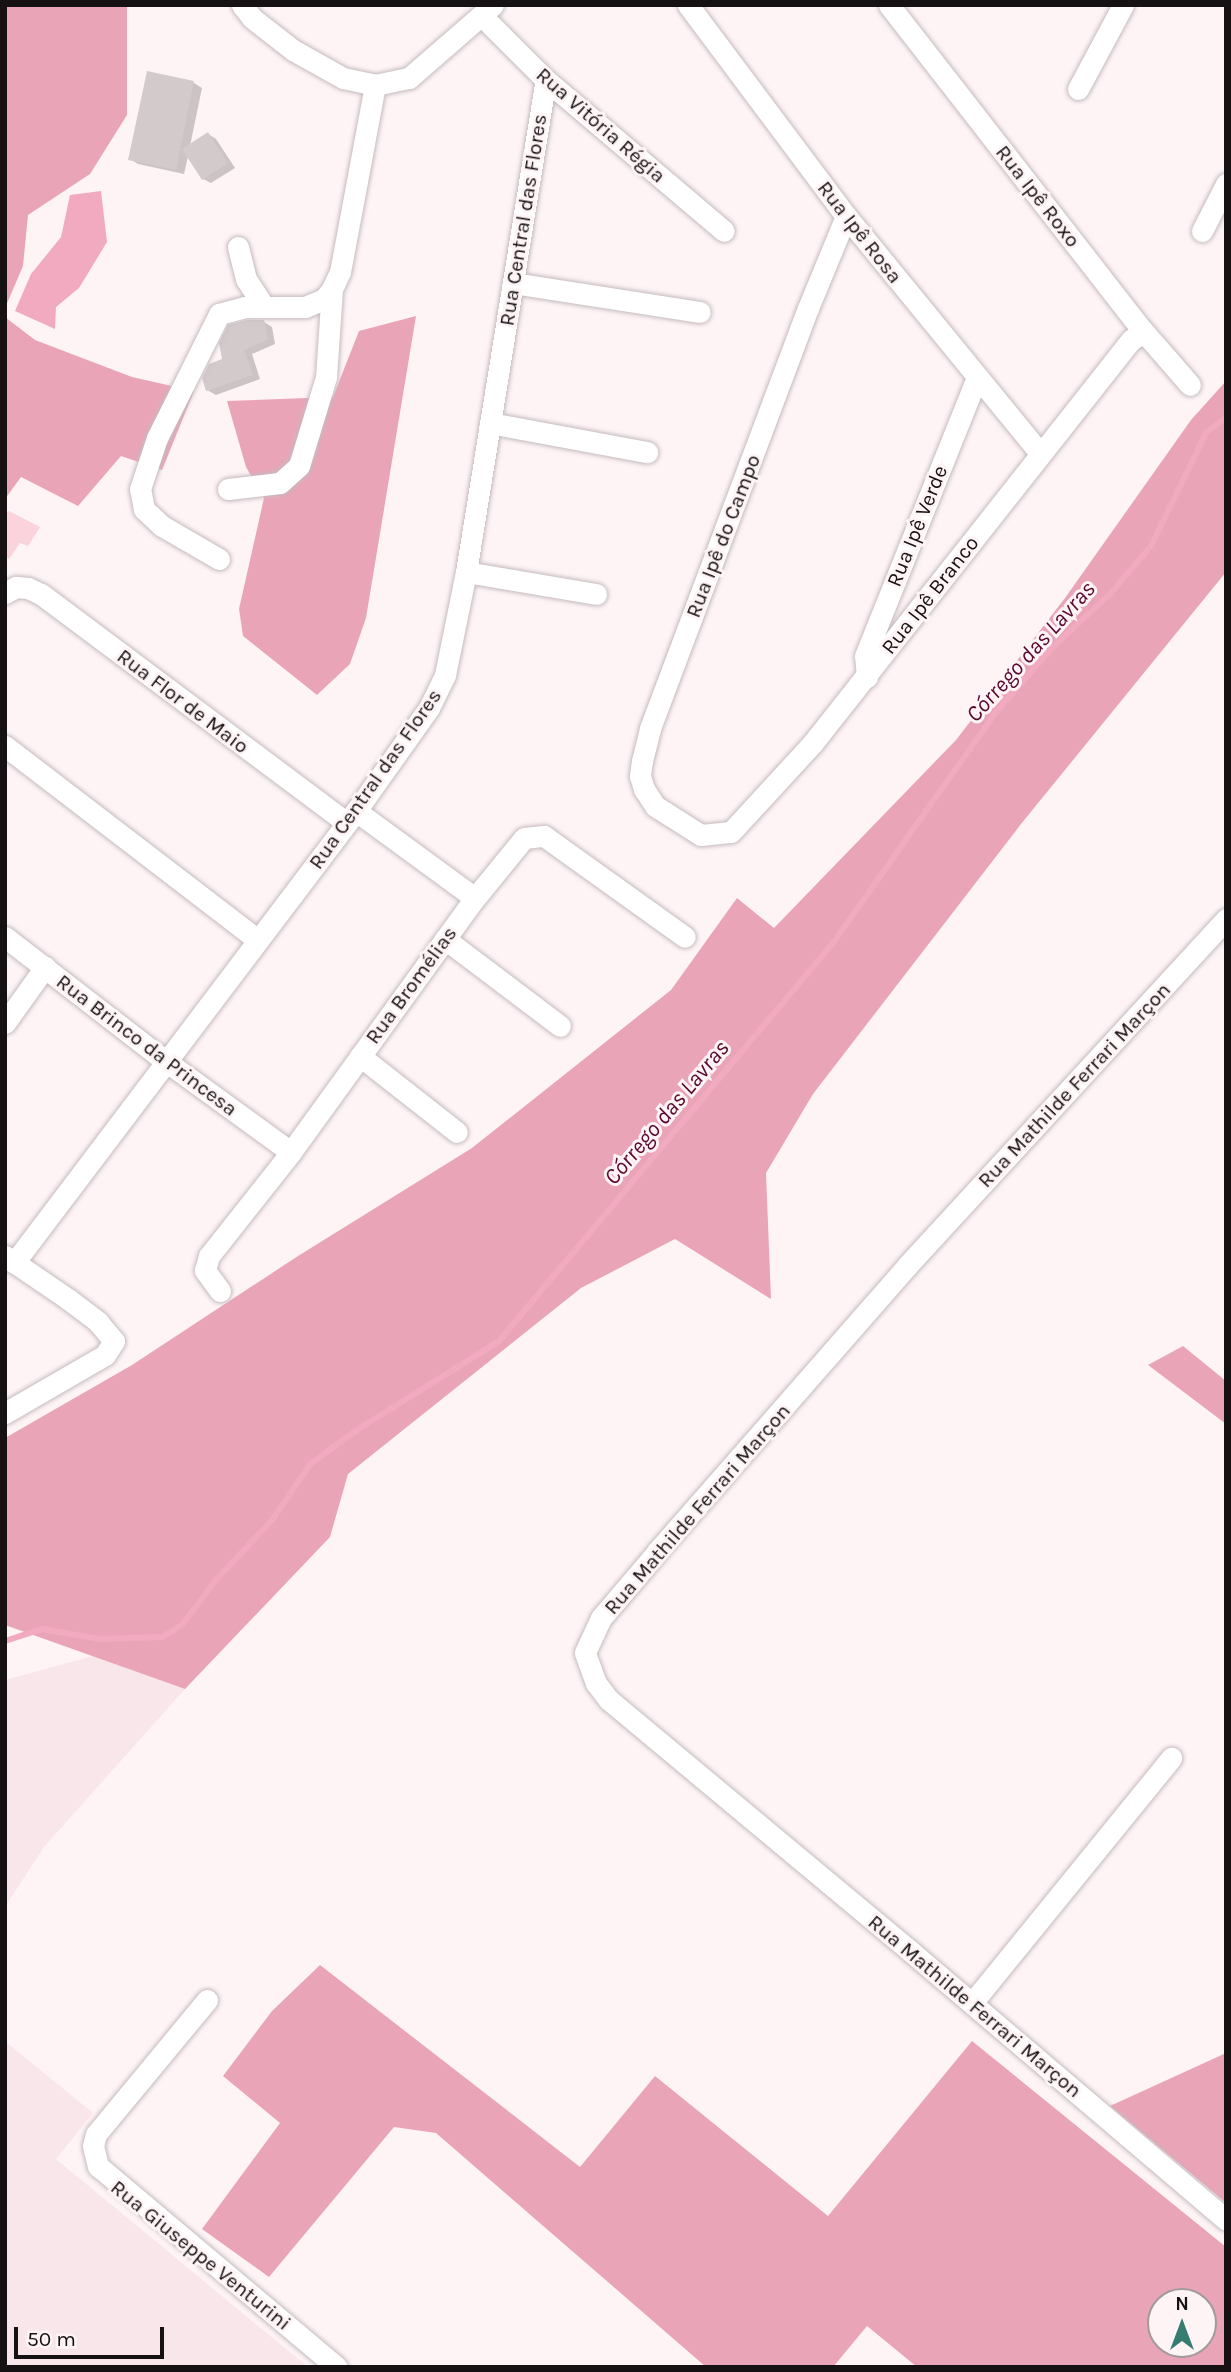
<!DOCTYPE html>
<html>
<head>
<meta charset="utf-8">
<style>
	body { margin:0 }
	#map { position:relative; width:1231px; height:2372px; overflow:hidden; background:#fef4f6; font-family:Karla,sans-serif }
	div>[style] { position:absolute }
	.built>* { inset:0; background:#f9e6eb }
	.green>* { inset:0; background:#fad3dd }
	.forest>* { inset:0; background:#eaa4b8 }
	.water>* { inset:0; background:#f1aabf }
	.shadow>* { inset:0; background:#0003 }
	.stream>* { height:6px; margin:-3px; padding:0 3px; transform-origin:3px; border-radius:3px; background:#f1aabf }
	.building>* { inset:0; background:#d3cacc }
	.roads { filter:drop-shadow(0 0 2px #c5bbbe) drop-shadow(0 0 2px #c5bbbe) }
	.minor>* { height:21px; margin:-10.5px; padding:0 10.5px; transform-origin:10.5px; border-radius:10.5px; background:#fff }
	span { translate:-50% -50%; white-space:nowrap; text-align:center; line-height:1.15; -webkit-text-stroke:6px #fef4f6; paint-order:stroke }
	.street-label { font-size:21px; color:#161213 }
	.water-label { font-size:23px; color:#5a082d; font-style:italic }
	.frame { position:absolute; inset:0; border:7px solid #161213; pointer-events:none }
	.north { position:absolute; left:1147px; top:2288px; width:70px; height:70px; box-sizing:border-box; background:#fef4f6; border:2px solid #a19a9b; border-radius:50%; rotate:0deg; font-size:19px; font-weight:700; line-height:28px; text-align:center; color:#161213 }
	.north::after { content:''; display:block; margin:auto; width:24px; height:32px; background:#377c70; clip-path:polygon(50% 0,100% 100%,50% 72%,0 100%) }
	.scale { position:absolute; left:14px; top:2327px; width:150px; height:32px; box-sizing:border-box; border:4px solid #161213; border-top:0; padding-left:9px; font-size:21px; line-height:24px; white-space:nowrap; color:#161213; -webkit-text-stroke:5px #fef4f6; paint-order:stroke }
</style>
</head>
<body>
<div id="map">
	<div class="built">
		<div style="clip-path:polygon(93px 1656px,185px 1689px,44px 1847px,5px 1907px,5px 1680px)"></div>
		<div style="clip-path:polygon(5px 2041px,93px 2113px,56px 2159px,308px 2367px,5px 2367px)"></div>
	</div>
	<div class="green">
		<div style="clip-path:polygon(9px 511px,40px 527px,28px 546px,20px 543px,9px 559px,5px 556px,5px 515px)"></div>
	</div>
	<div class="forest">
		<div style="clip-path:polygon(5px 5px,127px 5px,127px 115px,90px 174px,28px 215px,23px 266px,5px 308px)"></div>
		<div style="clip-path:polygon(416px 316px,366px 618px,350px 664px,317px 695px,243px 636px,239px 609px,264px 498px,246px 467px,227px 401px,333px 397px,359px 331px)"></div>
		<div style="clip-path:polygon(5px 317px,35px 340px,132px 377px,194px 391px,162px 470px,121px 456px,78px 506px,21px 477px,5px 499px)"></div>
		<div style="clip-path:polygon(1226px 381px,1226px 572px,1021px 824px,813px 1094px,766px 1173px,771px 1299px,675px 1239px,581px 1288px,348px 1474px,330px 1537px,185px 1689px,5px 1625px,5px 1438px,132px 1365px,298px 1256px,472px 1148px,671px 990px,737px 898px,774px 928px,956px 740px,1065px 598px,1191px 420px)"></div>
		<div style="clip-path:polygon(1183px 1346px,1226px 1381px,1226px 1424px,1148px 1365px)"></div>
		<div style="clip-path:polygon(evenodd,320px 1965px,580px 2167px,655px 2076px,828px 2216px,972px 2041px,1226px 2247px,1226px 2367px,917px 2367px,867px 2326px,833px 2367px,706px 2367px,436px 2133px,394px 2127px,269px 2277px,202px 2229px,280px 2123px,223px 2076px,272px 2011px,320px 1965px,1203px 2302px,1203px 2344px,1161px 2344px,1161px 2302px,1203px 2302px)"></div>
		<div style="clip-path:polygon(1226px 2053px,1226px 2203px,1110px 2106px)"></div>
	</div>
	<div class="water">
		<div style="clip-path:polygon(101px 191px,107px 242px,79px 288px,56px 307px,55px 329px,15px 311px,31px 274px,61px 237px,70px 195px)"></div>
	</div>
	<div class="shadow">
		<div style="clip-path:polygon(148px 73px,194px 83px,202px 88px,190px 146px,208px 134px,216px 139px,235px 168px,211px 183px,203px 179px,188px 156px,184px 174px,138px 164px,130px 159px)"></div>
		<div style="clip-path:polygon(264px 322px,272px 327px,275px 344px,252px 354px,260px 379px,216px 395px,207px 390px,224px 360px)"></div>
	</div>
	<div class="stream">
		<div style="left:5px;top:1641px;width:40px;rotate:-18deg"></div>
		<div style="left:43px;top:1629px;width:56px;rotate:10.3deg"></div>
		<div style="left:98px;top:1639px;width:64px;rotate:-1.8deg"></div>
		<div style="left:162px;top:1637px;width:23px;rotate:-31deg"></div>
		<div style="left:182px;top:1625px;width:55px;rotate:-53.1deg"></div>
		<div style="left:215px;top:1581px;width:85px;rotate:-46.9deg"></div>
		<div style="left:273px;top:1519px;width:66px;rotate:-56.1deg"></div>
		<div style="left:310px;top:1464px;width:62px;rotate:-35.8deg"></div>
		<div style="left:360px;top:1428px;width:164px;rotate:-32deg"></div>
		<div style="left:499px;top:1341px;width:520px;rotate:-50deg"></div>
		<div style="left:833px;top:943px;width:283px;rotate:-54.8deg"></div>
		<div style="left:996px;top:712px;width:85px;rotate:-48.8deg"></div>
		<div style="left:1052px;top:648px;width:79px;rotate:-43deg"></div>
		<div style="left:1110px;top:594px;width:63px;rotate:-49.5deg"></div>
		<div style="left:1151px;top:546px;width:126px;rotate:-64deg"></div>
		<div style="left:1206px;top:433px;width:26px;rotate:-39deg"></div>
	</div>
	<div class="building">
		<div style="clip-path:polygon(147px 71px,194px 81px,176px 170px,128px 160px)"></div>
		<div style="clip-path:polygon(208px 132px,228px 163px,202px 180px,182px 149px)"></div>
		<div style="clip-path:polygon(247px 320px,264px 320px,268px 339px,244px 350px,253px 375px,206px 391px,202px 378px,209px 364px,222px 359px,219px 343px,228px 325px)"></div>
	</div>
	<div class="roads">
		<div class="minor">
			<div style="left:242px;top:5px;width:16px;rotate:52deg"></div>
			<div style="left:252px;top:18px;width:52px;rotate:38deg"></div>
			<div style="left:293px;top:50px;width:57px;rotate:29.2deg"></div>
			<div style="left:343px;top:78px;width:33px;rotate:12deg"></div>
			<div style="left:375px;top:85px;width:35px;rotate:-12deg"></div>
			<div style="left:409px;top:78px;width:111px;rotate:-41deg"></div>
			<div style="left:688px;top:5px;width:264px;rotate:53.2deg"></div>
			<div style="left:846px;top:216px;width:306px;rotate:50.7deg"></div>
			<div style="left:889px;top:5px;width:415px;rotate:52.1deg"></div>
			<div style="left:1144px;top:332px;width:70px;rotate:49deg"></div>
			<div style="left:482px;top:16px;width:91px;rotate:45deg"></div>
			<div style="left:546px;top:80px;width:233px;rotate:40.3deg"></div>
			<div style="left:1078px;top:89px;width:95px;rotate:-61.8deg"></div>
			<div style="left:846px;top:216px;width:100px;rotate:112.4deg"></div>
			<div style="left:808px;top:308px;width:450px;rotate:110.6deg"></div>
			<div style="left:650px;top:729px;width:33px;rotate:104deg"></div>
			<div style="left:642px;top:761px;width:15px;rotate:98deg"></div>
			<div style="left:640px;top:776px;width:14px;rotate:73deg"></div>
			<div style="left:644px;top:789px;width:20px;rotate:57deg"></div>
			<div style="left:655px;top:806px;width:54px;rotate:32.2deg"></div>
			<div style="left:701px;top:835px;width:30px;rotate:-6deg"></div>
			<div style="left:731px;top:832px;width:120px;rotate:-47.4deg"></div>
			<div style="left:812px;top:744px;width:515px;rotate:-51.71deg"></div>
			<div style="left:1131px;top:340px;width:15px;rotate:-32deg"></div>
			<div style="left:1202px;top:231px;width:53px;rotate:-62.9deg"></div>
			<div style="left:238px;top:247px;width:33px;rotate:76deg"></div>
			<div style="left:246px;top:279px;width:33px;rotate:57deg"></div>
			<div style="left:513px;top:283px;width:189px;rotate:8.8deg"></div>
			<div style="left:490px;top:423px;width:160px;rotate:10.5deg"></div>
			<div style="left:228px;top:489px;width:52px;rotate:-6.6deg"></div>
			<div style="left:280px;top:483px;width:25px;rotate:-42deg"></div>
			<div style="left:299px;top:466px;width:93px;rotate:-73.1deg"></div>
			<div style="left:326px;top:377px;width:88px;rotate:-86.1deg"></div>
			<div style="left:219px;top:559px;width:66px;rotate:-149.9deg"></div>
			<div style="left:162px;top:526px;width:25px;rotate:-137deg"></div>
			<div style="left:144px;top:509px;width:20px;rotate:-101deg"></div>
			<div style="left:140px;top:489px;width:54px;rotate:-71.6deg"></div>
			<div style="left:157px;top:438px;width:139px;rotate:-63.4deg"></div>
			<div style="left:219px;top:314px;width:27px;rotate:-15deg"></div>
			<div style="left:245px;top:307px;width:60px"></div>
			<div style="left:305px;top:307px;width:21px;rotate:-23deg"></div>
			<div style="left:324px;top:299px;width:13px;rotate:-51deg"></div>
			<div style="left:332px;top:289px;width:19px;rotate:-65deg"></div>
			<div style="left:340px;top:272px;width:190px;rotate:-79.4deg"></div>
			<div style="left:466px;top:572px;width:132px;rotate:9.6deg"></div>
			<div style="left:5px;top:593px;width:13px;rotate:-29deg"></div>
			<div style="left:16px;top:587px;width:12px;rotate:5deg"></div>
			<div style="left:28px;top:588px;width:14px;rotate:25deg"></div>
			<div style="left:41px;top:594px;width:382px;rotate:36.8deg"></div>
			<div style="left:867px;top:677px;width:21px;rotate:-95deg"></div>
			<div style="left:865px;top:656px;width:300px;rotate:-68.1deg"></div>
			<div style="left:5px;top:746px;width:319px;rotate:37.5deg"></div>
			<div style="left:356px;top:811px;width:147px;rotate:36.2deg"></div>
			<div style="left:1226px;top:919px;width:471px;rotate:132.6deg"></div>
			<div style="left:907px;top:1266px;width:380px;rotate:131.2deg"></div>
			<div style="left:657px;top:1552px;width:87px;rotate:130.3deg"></div>
			<div style="left:601px;top:1618px;width:38px;rotate:115deg"></div>
			<div style="left:585px;top:1653px;width:32px;rotate:70deg"></div>
			<div style="left:596px;top:1683px;width:21px;rotate:53deg"></div>
			<div style="left:609px;top:1700px;width:391px;rotate:39.8deg"></div>
			<div style="left:909px;top:1950px;width:416px;rotate:40.4deg"></div>
			<div style="left:5px;top:937px;width:205px;rotate:37.7deg"></div>
			<div style="left:167px;top:1062px;width:153px;rotate:36deg"></div>
			<div style="left:445px;top:939px;width:144px;rotate:37.1deg"></div>
			<div style="left:5px;top:1023px;width:69px;rotate:-54.5deg"></div>
			<div style="left:360px;top:1056px;width:123px;rotate:38.1deg"></div>
			<div style="left:5px;top:1256px;width:76px;rotate:34.3deg"></div>
			<div style="left:68px;top:1299px;width:38px;rotate:37deg"></div>
			<div style="left:98px;top:1322px;width:25px;rotate:50deg"></div>
			<div style="left:114px;top:1341px;width:17px;rotate:123deg"></div>
			<div style="left:105px;top:1355px;width:116px;rotate:149.9deg"></div>
			<div style="left:14px;top:1263px;width:567px;rotate:-52.89deg"></div>
			<div style="left:356px;top:811px;width:126px;rotate:-54.7deg"></div>
			<div style="left:429px;top:708px;width:37px;rotate:-64deg"></div>
			<div style="left:445px;top:675px;width:105px;rotate:-78.5deg"></div>
			<div style="left:466px;top:572px;width:498px;rotate:-80.8deg"></div>
			<div style="left:220px;top:1291px;width:26px;rotate:-126deg"></div>
			<div style="left:205px;top:1270px;width:15px;rotate:-74deg"></div>
			<div style="left:209px;top:1256px;width:132px;rotate:-51.7deg"></div>
			<div style="left:291px;top:1152px;width:314px;rotate:-54.1deg"></div>
			<div style="left:475px;top:898px;width:77px;rotate:-50.8deg"></div>
			<div style="left:524px;top:838px;width:20px;rotate:-6deg"></div>
			<div style="left:544px;top:836px;width:173px;rotate:35.6deg"></div>
			<div style="left:207px;top:2000px;width:174px;rotate:129.6deg"></div>
			<div style="left:96px;top:2134px;width:12px;rotate:104deg"></div>
			<div style="left:93px;top:2146px;width:21px;rotate:76deg"></div>
			<div style="left:98px;top:2166px;width:312px;rotate:40.1deg"></div>
			<div style="left:972px;top:2003px;width:316px;rotate:-50.9deg"></div>
		</div>
	</div>
	<div class="street-label">
		<span style="left:601px;top:125px;rotate:41deg">Rua Vitória Régia</span>
		<span style="left:1038px;top:196px;rotate:52deg">Rua Ipê Roxo</span>
		<span style="left:523px;top:220px;rotate:-81deg">Rua Central das Flores</span>
		<span style="left:860px;top:232px;rotate:52deg">Rua Ipê Rosa</span>
		<span style="left:917px;top:526px;rotate:-68deg">Rua Ipê Verde</span>
		<span style="left:723px;top:536px;rotate:-69deg">Rua Ipê do Campo</span>
		<span style="left:930px;top:595px;rotate:-52deg">Rua Ipê Branco</span>
		<span style="left:183px;top:701px;rotate:37deg">Rua Flor de Maio</span>
		<span style="left:375px;top:779px;rotate:-55deg">Rua Central das Flores</span>
		<span style="left:411px;top:985px;rotate:-54deg">Rua Bromélias</span>
		<span style="left:147px;top:1045px;rotate:37deg">Rua Brinco da Princesa</span>
		<span style="left:1074px;top:1085px;rotate:-47deg">Rua Mathilde Ferrari Marçon</span>
		<span style="left:697px;top:1509px;rotate:-49deg">Rua Mathilde Ferrari Marçon</span>
		<span style="left:975px;top:2006px;rotate:40deg">Rua Mathilde Ferrari Marçon</span>
		<span style="left:201px;top:2255px;rotate:39deg">Rua Giuseppe Venturini</span>
	</div>
	<div class="water-label">
		<span style="left:1031px;top:652px;rotate:-48deg">Córrego das Lavras</span>
		<span style="left:667px;top:1113px;rotate:-50deg">Córrego das Lavras</span>
	</div>
	<div class="frame"></div>
	<div class="north">N</div>
	<div class="scale">50 m</div>
</div>
</body>
</html>
